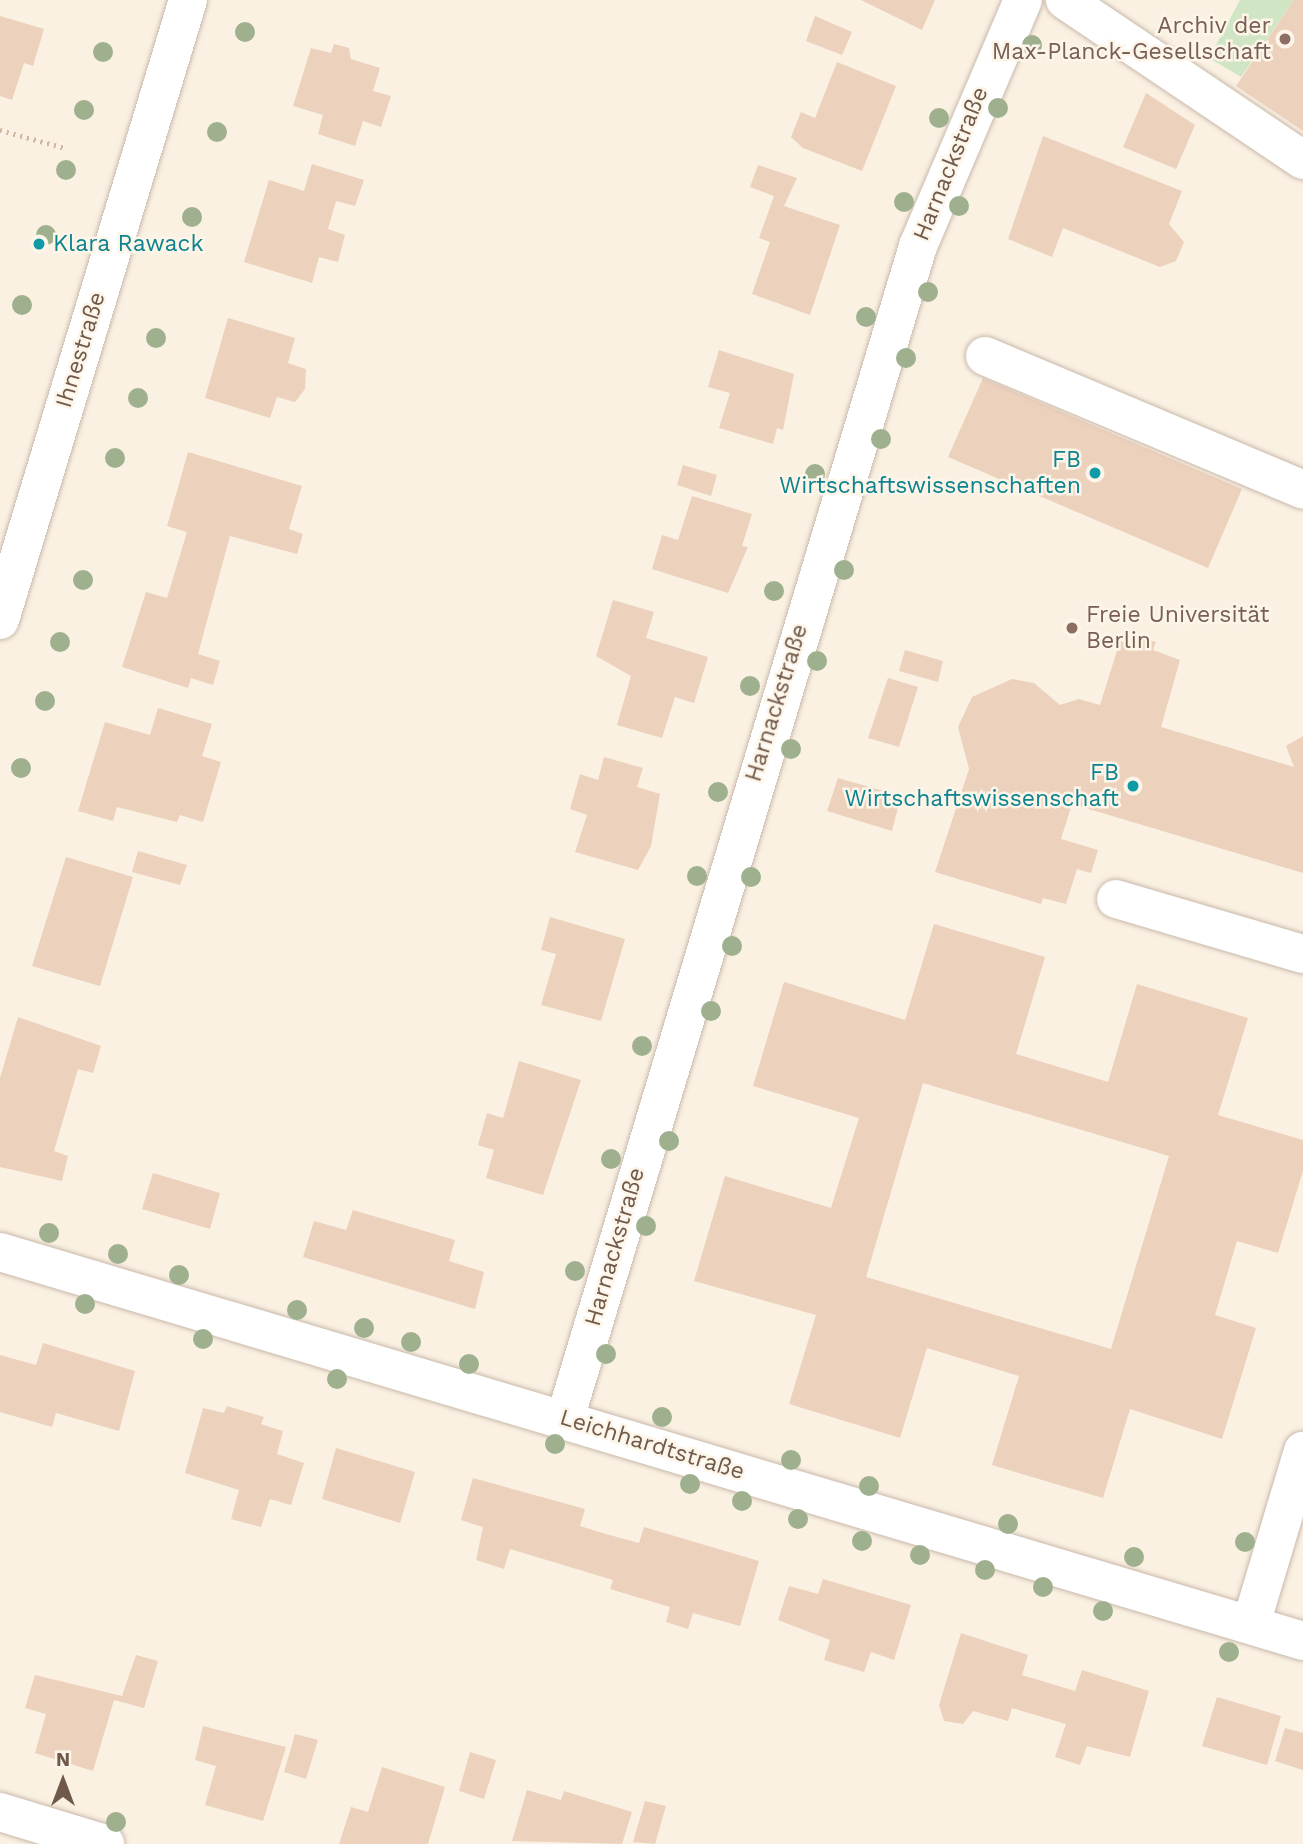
<!DOCTYPE html>
<html>
<head>
<meta charset="utf-8">
<style>
	body { margin:0 }
	#map { position:relative; width:1303px; height:1844px; overflow:hidden; background:#faf1e3; font-family:"Work Sans",sans-serif }
	div>[style] { position:absolute }
	.green>* { inset:0; background:#d0e5c3 }
	.building>* { inset:0; background:#ecd1bd }
	.path>* { height:4.5px; margin-top:-2.25px; transform-origin:0; background:repeating-linear-gradient(90deg,#d1b5a1 0 2px,transparent 0 7px) }
	.roads { filter:drop-shadow(0 0 2px #c9b9aa) drop-shadow(0 0 2px #c9b9aa) }
	.minor>* { height:38px; margin:-19px; padding:0 19px; transform-origin:19px; border-radius:19px; background:#fff }
	.trees>* { width:20px; height:20px; margin:-10px; border-radius:50%; background:#9fb08e }
	.dots>* { width:19px; height:19px; translate:-50% -50%; box-sizing:border-box; border:4px solid #fdf5e8; border-radius:50% }
	span { translate:-50% -50%; white-space:nowrap; text-align:center; line-height:1.15; -webkit-text-stroke:5px #fdf5e8; paint-order:stroke }
	.education-label { font-size:23px; color:#785e54 }
	.right { translate:-100% -50%; text-align:right }
	.left { translate:0 -50%; text-align:left }
	.street-label { font-size:23px; color:#6f594b }
	.culture-label { font-size:23px; color:#0d838f }
	.north { position:absolute; left:28px; top:1746px; width:70px; height:70px; -webkit-text-stroke:5px #fdf5e8; paint-order:stroke; rotate:0deg; font-size:19px; font-weight:700; line-height:28px; text-align:center; color:#6f594b }
	.north::after { content:''; display:block; margin:auto; width:24px; height:32px; background:#6f594b; clip-path:polygon(50% 0,100% 100%,50% 72%,0 100%) }
</style>
</head>
<body>
<div id="map">
	<div class="green">
		<div style="clip-path:polygon(1240px 0,1294px 0,1241px 77px,1209px 58px)"></div>
	</div>
	<div class="building">
		<div style="clip-path:polygon(861px 0,935px 0,922px 30px)"></div>
		<div style="clip-path:polygon(1294px 0,1303px 0,1303px 131px,1236px 86px)"></div>
		<div style="clip-path:polygon(0 16px,44px 29px,33px 66px,24px 63px,12px 100px,0 96px)"></div>
		<div style="clip-path:polygon(815px 16px,852px 32px,842px 55px,806px 41px)"></div>
		<div style="clip-path:polygon(334px 44px,349px 48px,351px 59px,380px 68px,373px 91px,391px 96px,381px 127px,363px 121px,355px 146px,318px 134px,323px 115px,293px 106px,311px 48px,331px 53px)"></div>
		<div style="clip-path:polygon(837px 62px,896px 86px,862px 171px,803px 148px,791px 137px,801px 112px,815px 118px)"></div>
		<div style="clip-path:polygon(1146px 93px,1195px 125px,1176px 169px,1123px 147px)"></div>
		<div style="clip-path:polygon(1043px 136px,1182px 191px,1169px 224px,1184px 242px,1176px 261px,1160px 267px,1063px 228px,1052px 257px,1008px 239px)"></div>
		<div style="clip-path:polygon(312px 164px,364px 180px,355px 206px,336px 201px,328px 229px,345px 235px,338px 262px,319px 257px,312px 283px,244px 262px,269px 180px,304px 191px)"></div>
		<div style="clip-path:polygon(758px 165px,797px 178px,784px 206px,840px 225px,810px 315px,752px 294px,770px 242px,759px 238px,774px 196px,750px 187px)"></div>
		<div style="clip-path:polygon(228px 318px,295px 338px,288px 363px,306px 369px,305px 389px,295px 402px,277px 397px,270px 418px,205px 398px)"></div>
		<div style="clip-path:polygon(719px 350px,794px 374px,783px 430px,777px 428px,773px 444px,719px 428px,730px 393px,708px 387px)"></div>
		<div style="clip-path:polygon(983px 378px,1242px 489px,1208px 568px,948px 457px)"></div>
		<div style="clip-path:polygon(188px 452px,302px 486px,289px 529px,303px 534px,297px 554px,230px 536px,198px 654px,220px 661px,213px 685px,191px 678px,188px 688px,122px 667px,146px 592px,167px 598px,187px 532px,167px 526px)"></div>
		<div style="clip-path:polygon(683px 465px,717px 475px,711px 496px,677px 485px)"></div>
		<div style="clip-path:polygon(692px 496px,752px 514px,742px 546px,748px 547px,728px 593px,652px 569px,662px 535px,678px 540px)"></div>
		<div style="clip-path:polygon(613px 600px,654px 612px,646px 638px,708px 657px,694px 703px,675px 697px,662px 738px,617px 725px,631px 676px,596px 656px)"></div>
		<div style="clip-path:polygon(1133px 636px,1156px 642px,1153px 650px,1180px 660px,1161px 727px,1294px 767px,1286px 746px,1303px 736px,1303px 873px,1072px 804px,1061px 839px,1098px 850px,1091px 873px,1077px 869px,1066px 904px,1043px 898px,1041px 904px,935px 872px,969px 769px,958px 727px,972px 697px,1012px 679px,1034px 683px,1060px 705px,1079px 699px,1100px 705px,1120px 641px,1130px 644px)"></div>
		<div style="clip-path:polygon(905px 650px,943px 661px,938px 682px,899px 671px)"></div>
		<div style="clip-path:polygon(888px 678px,918px 687px,899px 747px,868px 738px)"></div>
		<div style="clip-path:polygon(158px 708px,212px 724px,202px 756px,221px 762px,203px 822px,180px 815px,177px 822px,117px 807px,113px 821px,78px 811px,105px 722px,150px 735px)"></div>
		<div style="clip-path:polygon(604px 757px,643px 768px,637px 787px,660px 794px,651px 846px,638px 870px,575px 852px,587px 815px,570px 809px,580px 774px,598px 780px)"></div>
		<div style="clip-path:polygon(838px 778px,901px 796px,892px 831px,827px 811px)"></div>
		<div style="clip-path:polygon(138px 851px,187px 865px,180px 885px,132px 872px)"></div>
		<div style="clip-path:polygon(66px 857px,133px 877px,100px 986px,32px 966px)"></div>
		<div style="clip-path:polygon(550px 917px,625px 939px,601px 1021px,541px 1005px,556px 954px,541px 950px)"></div>
		<div style="clip-path:polygon(evenodd,934px 924px,1045px 957px,1016px 1054px,1108px 1082px,1137px 984px,1248px 1018px,1218px 1115px,1303px 1140px,1303px 1171px,1278px 1253px,1237px 1241px,1215px 1315px,1256px 1328px,1222px 1439px,1130px 1409px,1103px 1498px,992px 1465px,1019px 1376px,927px 1348px,900px 1438px,789px 1404px,816px 1315px,694px 1281px,725px 1176px,831px 1208px,859px 1118px,753px 1086px,784px 982px,905px 1020px,934px 924px,923px 1083px,1169px 1156px,1111px 1349px,866px 1277px,923px 1083px)"></div>
		<div style="clip-path:polygon(18px 1017px,101px 1046px,93px 1073px,78px 1069px,54px 1151px,68px 1156px,62px 1181px,0 1167px,0 1078px)"></div>
		<div style="clip-path:polygon(519px 1061px,581px 1080px,543px 1195px,486px 1178px,494px 1150px,478px 1145px,487px 1113px,503px 1118px)"></div>
		<div style="clip-path:polygon(153px 1173px,220px 1193px,210px 1229px,142px 1209px)"></div>
		<div style="clip-path:polygon(353px 1210px,455px 1240px,449px 1261px,484px 1272px,475px 1309px,303px 1257px,314px 1221px,346px 1230px)"></div>
		<div style="clip-path:polygon(43px 1343px,135px 1371px,119px 1431px,56px 1413px,52px 1427px,0 1412px,0 1355px,36px 1365px)"></div>
		<div style="clip-path:polygon(227px 1406px,264px 1417px,261px 1424px,283px 1431px,277px 1454px,304px 1463px,291px 1505px,270px 1499px,261px 1527px,231px 1519px,239px 1490px,185px 1473px,203px 1408px,224px 1413px)"></div>
		<div style="clip-path:polygon(336px 1448px,415px 1472px,400px 1523px,322px 1499px)"></div>
		<div style="clip-path:polygon(473px 1478px,585px 1509px,580px 1526px,606px 1534px,639px 1543px,644px 1527px,759px 1561px,740px 1626px,693px 1613px,688px 1629px,666px 1622px,670px 1607px,610px 1589px,613px 1580px,510px 1549px,504px 1569px,476px 1560px,483px 1527px,461px 1520px)"></div>
		<div style="clip-path:polygon(823px 1579px,911px 1605px,894px 1660px,871px 1652px,864px 1672px,824px 1660px,830px 1640px,778px 1620px,789px 1586px,818px 1594px)"></div>
		<div style="clip-path:polygon(961px 1633px,1028px 1655px,1022px 1675px,1075px 1691px,1082px 1670px,1149px 1691px,1130px 1757px,1087px 1746px,1080px 1765px,1055px 1757px,1066px 1724px,1012px 1708px,1008px 1721px,973px 1711px,963px 1724px,944px 1721px,939px 1705px)"></div>
		<div style="clip-path:polygon(136px 1655px,158px 1661px,144px 1708px,114px 1700px,93px 1771px,35px 1753px,46px 1714px,25px 1708px,35px 1675px,122px 1696px)"></div>
		<div style="clip-path:polygon(1217px 1697px,1281px 1716px,1267px 1765px,1202px 1746px)"></div>
		<div style="clip-path:polygon(203px 1726px,286px 1747px,263px 1821px,205px 1805px,216px 1766px,195px 1760px)"></div>
		<div style="clip-path:polygon(1285px 1728px,1303px 1733px,1303px 1770px,1275px 1761px)"></div>
		<div style="clip-path:polygon(295px 1734px,318px 1740px,306px 1779px,284px 1772px)"></div>
		<div style="clip-path:polygon(470px 1752px,496px 1760px,484px 1799px,459px 1791px)"></div>
		<div style="clip-path:polygon(382px 1767px,445px 1787px,428px 1844px,339px 1844px,351px 1807px,368px 1812px)"></div>
		<div style="clip-path:polygon(527px 1790px,561px 1800px,564px 1791px,632px 1812px,622px 1844px,512px 1841px)"></div>
		<div style="clip-path:polygon(645px 1801px,666px 1806px,655px 1844px,633px 1842px)"></div>
	</div>
	<div class="path">
		<div style="left:0;top:130px;width:67px;rotate:15.5deg"></div>
	</div>
	<div class="roads">
		<div class="minor">
			<div style="left:1065px;top:0;width:287px;rotate:33.9deg"></div>
			<div style="left:985px;top:356px;width:345px;rotate:22.8deg"></div>
			<div style="left:0;top:620px;width:648px;rotate:-73.13deg"></div>
			<div style="left:1116px;top:899px;width:195px;rotate:16.4deg"></div>
			<div style="left:0;top:1252px;width:1360px;rotate:16.62deg"></div>
			<div style="left:565px;top:1419px;width:1225px;rotate:-73.25deg"></div>
			<div style="left:918px;top:246px;width:267px;rotate:-66.9deg"></div>
			<div style="left:1251px;top:1624px;width:181px;rotate:-73.3deg"></div>
			<div style="left:0;top:1812px;width:110px;rotate:16.9deg"></div>
		</div>
	</div>
	<div class="trees">
		<div style="left:245px;top:32px"></div>
		<div style="left:1032px;top:45px"></div>
		<div style="left:103px;top:52px"></div>
		<div style="left:998px;top:108px"></div>
		<div style="left:84px;top:110px"></div>
		<div style="left:939px;top:118px"></div>
		<div style="left:217px;top:132px"></div>
		<div style="left:66px;top:170px"></div>
		<div style="left:904px;top:202px"></div>
		<div style="left:959px;top:206px"></div>
		<div style="left:192px;top:217px"></div>
		<div style="left:46px;top:235px"></div>
		<div style="left:928px;top:292px"></div>
		<div style="left:22px;top:305px"></div>
		<div style="left:866px;top:317px"></div>
		<div style="left:156px;top:338px"></div>
		<div style="left:906px;top:358px"></div>
		<div style="left:138px;top:398px"></div>
		<div style="left:881px;top:439px"></div>
		<div style="left:115px;top:458px"></div>
		<div style="left:815px;top:474px"></div>
		<div style="left:844px;top:570px"></div>
		<div style="left:83px;top:580px"></div>
		<div style="left:774px;top:591px"></div>
		<div style="left:60px;top:642px"></div>
		<div style="left:817px;top:661px"></div>
		<div style="left:750px;top:686px"></div>
		<div style="left:45px;top:701px"></div>
		<div style="left:791px;top:749px"></div>
		<div style="left:21px;top:768px"></div>
		<div style="left:718px;top:792px"></div>
		<div style="left:697px;top:876px"></div>
		<div style="left:751px;top:877px"></div>
		<div style="left:732px;top:946px"></div>
		<div style="left:711px;top:1011px"></div>
		<div style="left:642px;top:1046px"></div>
		<div style="left:669px;top:1141px"></div>
		<div style="left:611px;top:1159px"></div>
		<div style="left:646px;top:1226px"></div>
		<div style="left:49px;top:1233px"></div>
		<div style="left:118px;top:1254px"></div>
		<div style="left:575px;top:1271px"></div>
		<div style="left:179px;top:1275px"></div>
		<div style="left:85px;top:1304px"></div>
		<div style="left:297px;top:1310px"></div>
		<div style="left:364px;top:1328px"></div>
		<div style="left:203px;top:1339px"></div>
		<div style="left:411px;top:1342px"></div>
		<div style="left:606px;top:1354px"></div>
		<div style="left:469px;top:1364px"></div>
		<div style="left:337px;top:1379px"></div>
		<div style="left:662px;top:1417px"></div>
		<div style="left:555px;top:1444px"></div>
		<div style="left:791px;top:1460px"></div>
		<div style="left:690px;top:1484px"></div>
		<div style="left:869px;top:1486px"></div>
		<div style="left:742px;top:1501px"></div>
		<div style="left:798px;top:1519px"></div>
		<div style="left:1008px;top:1524px"></div>
		<div style="left:862px;top:1541px"></div>
		<div style="left:1245px;top:1542px"></div>
		<div style="left:920px;top:1555px"></div>
		<div style="left:1134px;top:1557px"></div>
		<div style="left:985px;top:1570px"></div>
		<div style="left:1043px;top:1587px"></div>
		<div style="left:1103px;top:1611px"></div>
		<div style="left:1229px;top:1652px"></div>
		<div style="left:116px;top:1822px"></div>
	</div>
	<div class="dots">
		<div style="left:1285px;top:39px;background:#8d6e63"></div>
		<div style="left:39px;top:244px;background:#0f9aa8"></div>
		<div style="left:1095px;top:473px;background:#0f9aa8"></div>
		<div style="left:1072px;top:628px;background:#8d6e63"></div>
		<div style="left:1133px;top:786px;background:#0f9aa8"></div>
	</div>
	<div class="education-label">
		<span class="right" style="left:1271px;top:39px">Archiv der<br>Max-Planck-Gesellschaft</span>
		<span class="left" style="left:1086px;top:628px">Freie Universität<br>Berlin</span>
	</div>
	<div class="street-label">
		<span style="left:951px;top:164px;rotate:-68deg">Harnackstraße</span>
		<span style="left:81px;top:350px;rotate:-73deg">Ihnestraße</span>
		<span style="left:777px;top:703px;rotate:-73deg">Harnackstraße</span>
		<span style="left:615px;top:1247px;rotate:-74deg">Harnackstraße</span>
		<span style="left:652px;top:1445px;rotate:17deg">Leichhardtstraße</span>
	</div>
	<div class="culture-label">
		<span class="left" style="left:53px;top:244px">Klara Rawack</span>
		<span class="right" style="left:1081px;top:473px">FB<br>Wirtschaftswissenschaften</span>
		<span class="right" style="left:1119px;top:786px">FB<br>Wirtschaftswissenschaft</span>
	</div>
	<div class="north">N</div>
</div>
</body>
</html>
